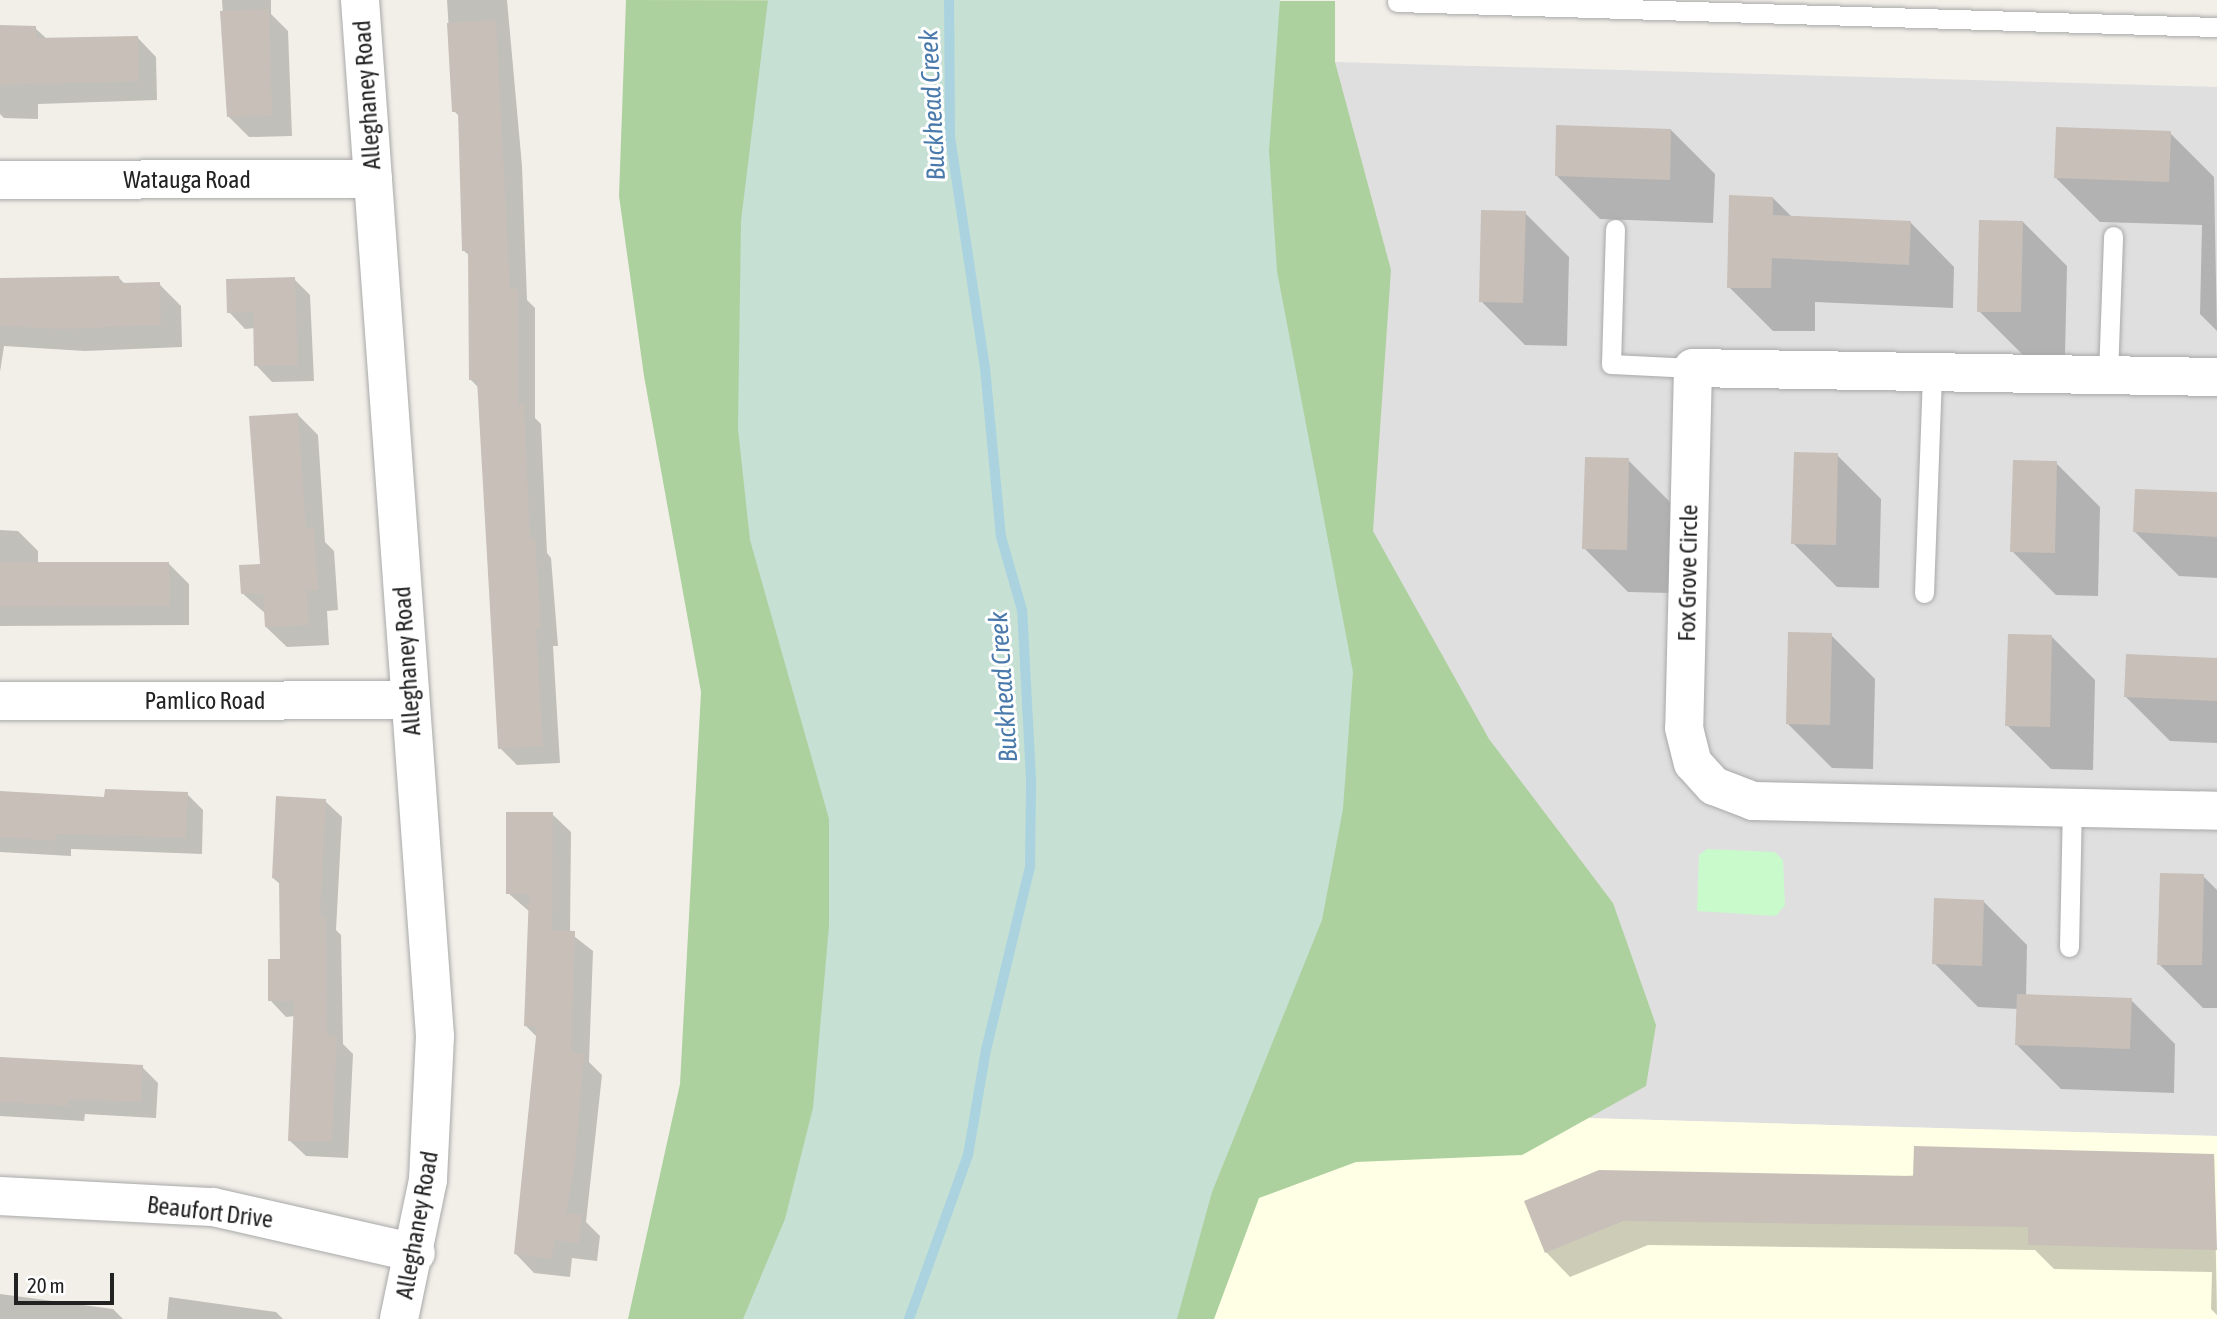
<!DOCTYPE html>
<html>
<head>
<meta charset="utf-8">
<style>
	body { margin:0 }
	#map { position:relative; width:2217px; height:1319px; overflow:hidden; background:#f2efe9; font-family:"Asap Condensed",sans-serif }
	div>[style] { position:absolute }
	.residential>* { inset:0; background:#e0dfdf }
	.education>* { inset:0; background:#ffffe5 }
	.forest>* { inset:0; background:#add19e }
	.wetland>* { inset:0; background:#c6e0d4 }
	.park>* { inset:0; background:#c8facc }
	.shadow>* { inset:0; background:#0003 }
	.stream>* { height:10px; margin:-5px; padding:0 5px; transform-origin:5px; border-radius:5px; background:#aad3df }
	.building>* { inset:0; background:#c7bfb8 }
	.roads { filter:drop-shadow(0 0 2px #a9a9a9) drop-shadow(0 0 2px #a9a9a9) }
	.service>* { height:19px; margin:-9.5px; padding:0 9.5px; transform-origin:9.5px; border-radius:9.5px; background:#fff }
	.minor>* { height:38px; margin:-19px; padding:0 19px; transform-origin:19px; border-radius:19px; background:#fff }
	span { translate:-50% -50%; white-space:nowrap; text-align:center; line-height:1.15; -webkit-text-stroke:6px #fff; paint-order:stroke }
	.street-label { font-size:24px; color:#222 }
	.water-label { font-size:26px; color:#4a7aab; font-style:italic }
	.scale { position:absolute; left:14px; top:1273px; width:100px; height:32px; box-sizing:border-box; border:4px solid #222; border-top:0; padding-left:9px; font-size:21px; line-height:24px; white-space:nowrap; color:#222; -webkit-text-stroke:5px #fff; paint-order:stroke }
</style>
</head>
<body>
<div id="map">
	<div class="residential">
		<div style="clip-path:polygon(1335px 62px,2217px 87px,2217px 1136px,1306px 1110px)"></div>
	</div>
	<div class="education">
		<div style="clip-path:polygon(1300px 1084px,1307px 1110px,2217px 1136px,2217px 1319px,1214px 1319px)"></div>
	</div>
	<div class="forest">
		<div style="clip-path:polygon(626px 0,1335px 1px,1335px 62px,1391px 270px,1373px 531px,1489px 739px,1613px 903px,1656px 1025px,1646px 1086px,1522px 1155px,1356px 1162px,1259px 1198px,1214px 1319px,628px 1319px,680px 1084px,701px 692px,644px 376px,619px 196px)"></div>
	</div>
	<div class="wetland">
		<div style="clip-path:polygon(768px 0,1280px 0,1269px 151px,1277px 271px,1353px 672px,1343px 809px,1322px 920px,1212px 1192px,1177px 1319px,743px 1319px,785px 1219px,813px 1108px,829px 926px,829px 819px,750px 540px,738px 429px,741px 221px)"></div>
	</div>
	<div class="park">
		<div style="clip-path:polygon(1707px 849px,1775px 852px,1783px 860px,1785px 905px,1776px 916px,1697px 911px,1699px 855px)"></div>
	</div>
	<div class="shadow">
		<div style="clip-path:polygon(222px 0,271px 0,271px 14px,288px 31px,292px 136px,249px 137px,229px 117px)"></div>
		<div style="clip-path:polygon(447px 0,507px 0,522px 166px,527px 300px,535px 308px,535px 418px,541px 424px,547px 553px,551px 558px,558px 646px,553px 646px,560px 763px,517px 765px,500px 748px,480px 389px,470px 379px,470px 256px,464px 251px,460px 117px,454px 111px)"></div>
		<div style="clip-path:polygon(0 26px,35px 28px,47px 39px,137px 37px,156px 57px,157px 100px,38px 104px,38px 119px,4px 118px,0 114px)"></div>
		<div style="clip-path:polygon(1671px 130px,1715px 174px,1713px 223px,1600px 219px,1556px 175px)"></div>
		<div style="clip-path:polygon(2170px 133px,2214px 177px,2217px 331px,2200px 314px,2202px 225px,2100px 222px,2056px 178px)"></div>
		<div style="clip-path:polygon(1773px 198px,1792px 217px,1911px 223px,1954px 267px,1953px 308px,1815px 302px,1815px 331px,1773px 331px,1729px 287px)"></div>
		<div style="clip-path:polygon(1525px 213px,1569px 257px,1567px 346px,1525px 345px,1481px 301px)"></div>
		<div style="clip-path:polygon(2023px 222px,2067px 266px,2065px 355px,2023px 355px,1979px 311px)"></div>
		<div style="clip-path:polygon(119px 278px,126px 285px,159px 284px,181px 306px,182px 347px,85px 351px,4px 346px,0 372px,0 280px)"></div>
		<div style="clip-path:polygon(294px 279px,310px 295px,314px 381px,272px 382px,256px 365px,255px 328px,245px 329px,229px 312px)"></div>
		<div style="clip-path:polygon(298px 415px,318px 435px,325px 542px,334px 551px,338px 610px,327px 611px,329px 645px,287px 647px,266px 627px,266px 614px,242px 593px,262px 566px)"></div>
		<div style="clip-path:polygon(1837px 455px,1881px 499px,1879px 588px,1837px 587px,1793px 543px)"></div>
		<div style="clip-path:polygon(1628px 460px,1672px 504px,1670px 593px,1628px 592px,1584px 548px)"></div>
		<div style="clip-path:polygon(2056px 463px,2100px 507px,2098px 596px,2056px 595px,2012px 551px)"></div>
		<div style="clip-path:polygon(2217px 494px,2217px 578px,2179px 576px,2135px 532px)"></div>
		<div style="clip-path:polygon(0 530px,18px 531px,38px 551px,38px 563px,169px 564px,189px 584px,189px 625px,0 626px)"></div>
		<div style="clip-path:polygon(1831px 635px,1875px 679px,1873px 769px,1832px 768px,1788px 724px)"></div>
		<div style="clip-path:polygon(2051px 636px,2095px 680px,2093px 770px,2051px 769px,2007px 725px)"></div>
		<div style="clip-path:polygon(2217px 659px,2217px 743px,2170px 741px,2126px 697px)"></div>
		<div style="clip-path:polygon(0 793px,106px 799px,187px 794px,203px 810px,202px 854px,71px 849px,71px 856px,0 852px)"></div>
		<div style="clip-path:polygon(325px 801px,342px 817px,336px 930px,341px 935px,343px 1044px,353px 1054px,348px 1158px,306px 1156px,289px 1140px,295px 1016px,286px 1017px,270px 1000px,282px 961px,281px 885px,273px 878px)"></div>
		<div style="clip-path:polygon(552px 814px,571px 832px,570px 933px,593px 951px,589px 1062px,602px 1075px,586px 1222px,600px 1236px,597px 1261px,572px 1258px,570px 1277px,534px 1273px,516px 1254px,537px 1037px,526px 1026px,530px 912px,508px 893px)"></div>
		<div style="clip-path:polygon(2203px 876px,2217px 890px,2217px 1008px,2203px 1008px,2159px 964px)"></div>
		<div style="clip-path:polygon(1983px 901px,2027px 945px,2026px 996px,2131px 1000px,2175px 1044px,2174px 1093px,2061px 1089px,2017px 1045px,2018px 1009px,1978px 1007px,1934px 963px)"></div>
		<div style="clip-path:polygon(0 1062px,142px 1067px,158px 1083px,156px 1118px,85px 1114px,84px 1121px,0 1116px)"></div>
		<div style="clip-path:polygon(2214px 1155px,2217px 1315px,2211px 1309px,2212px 1272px,2054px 1269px,2035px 1250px,1648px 1245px,1570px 1277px,1546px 1252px,1526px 1202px)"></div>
		<div style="clip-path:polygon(0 1294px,113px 1309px,123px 1319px,0 1319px)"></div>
		<div style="clip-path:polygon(169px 1297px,276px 1312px,283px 1319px,167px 1319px)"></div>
	</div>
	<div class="stream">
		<div style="left:909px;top:1319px;width:174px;rotate:-70.2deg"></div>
		<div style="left:968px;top:1155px;width:107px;rotate:-80.3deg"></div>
		<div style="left:986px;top:1050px;width:188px;rotate:-76.5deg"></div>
		<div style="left:1030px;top:867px;width:88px;rotate:-89.3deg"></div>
		<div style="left:1031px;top:779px;width:169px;rotate:-93deg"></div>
		<div style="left:1022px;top:610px;width:76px;rotate:-106deg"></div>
		<div style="left:1001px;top:537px;width:170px;rotate:-95.4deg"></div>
		<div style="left:985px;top:368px;width:235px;rotate:-98.6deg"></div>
		<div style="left:950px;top:136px;width:136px;rotate:-90.4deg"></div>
	</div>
	<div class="building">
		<div style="clip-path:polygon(269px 9px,272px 116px,227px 117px,220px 11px)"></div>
		<div style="clip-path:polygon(496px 20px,510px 289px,518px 289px,518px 405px,524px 404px,530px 539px,535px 539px,541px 629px,536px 629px,543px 746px,498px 749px,477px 380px,469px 380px,468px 251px,462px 251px,458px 112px,452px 112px,447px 23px)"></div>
		<div style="clip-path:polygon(0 25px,36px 26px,36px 38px,138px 36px,139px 81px,0 85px)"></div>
		<div style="clip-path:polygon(1556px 125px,1671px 129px,1670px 180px,1555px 176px)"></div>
		<div style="clip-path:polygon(2056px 127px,2171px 131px,2169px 182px,2054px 178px)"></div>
		<div style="clip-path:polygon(1729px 195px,1773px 197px,1773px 215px,1911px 221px,1909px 265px,1772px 258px,1771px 288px,1727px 288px)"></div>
		<div style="clip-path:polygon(1481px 210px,1526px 211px,1523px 303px,1479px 302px)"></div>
		<div style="clip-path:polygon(1979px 220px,2023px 221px,2021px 312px,1977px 312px)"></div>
		<div style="clip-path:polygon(119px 276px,120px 283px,160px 282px,161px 325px,62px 329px,0 326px,0 278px)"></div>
		<div style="clip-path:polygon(295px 277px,298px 365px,254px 366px,253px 312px,227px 313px,226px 279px)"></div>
		<div style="clip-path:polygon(298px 413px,306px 529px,314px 528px,318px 590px,307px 591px,309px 625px,265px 627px,263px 593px,241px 594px,239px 565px,260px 564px,249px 416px)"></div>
		<div style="clip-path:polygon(1794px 452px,1838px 453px,1836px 545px,1791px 544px)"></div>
		<div style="clip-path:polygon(1585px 457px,1629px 458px,1627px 550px,1582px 549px)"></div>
		<div style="clip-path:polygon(2013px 460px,2057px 461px,2055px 553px,2010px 552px)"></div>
		<div style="clip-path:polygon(2135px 489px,2217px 492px,2217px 537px,2133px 532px)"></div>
		<div style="clip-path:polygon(0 562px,169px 562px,170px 606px,0 607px)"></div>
		<div style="clip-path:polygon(1788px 632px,1832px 633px,1830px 725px,1786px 724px)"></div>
		<div style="clip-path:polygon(2008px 634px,2052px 635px,2050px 727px,2005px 726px)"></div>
		<div style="clip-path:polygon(2126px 654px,2217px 658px,2217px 701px,2124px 697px)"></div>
		<div style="clip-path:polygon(105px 789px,188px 792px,186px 838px,56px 834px,55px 841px,0 837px,0 791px,104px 797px)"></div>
		<div style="clip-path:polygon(276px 796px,326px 799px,320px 917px,326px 917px,327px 1035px,337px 1036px,332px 1142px,288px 1141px,294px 1001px,268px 1001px,268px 959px,280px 959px,279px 879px,272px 878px)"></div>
		<div style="clip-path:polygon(506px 812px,553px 812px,552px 930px,575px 931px,571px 1053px,584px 1054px,575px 1162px,566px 1213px,582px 1215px,579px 1243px,554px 1240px,552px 1259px,514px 1254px,537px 1027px,524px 1026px,529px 894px,506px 894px)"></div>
		<div style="clip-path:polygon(2160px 873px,2204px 874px,2202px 965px,2157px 965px)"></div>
		<div style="clip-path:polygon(1934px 898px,1984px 900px,1982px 966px,1932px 964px)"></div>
		<div style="clip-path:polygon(2017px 994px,2132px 998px,2130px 1049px,2015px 1045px)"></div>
		<div style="clip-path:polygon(0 1057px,143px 1065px,141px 1102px,69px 1099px,69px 1106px,0 1102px)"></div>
		<div style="clip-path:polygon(1914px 1146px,2214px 1154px,2217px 1250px,2028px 1245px,2028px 1227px,1623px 1221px,1545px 1253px,1524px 1201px,1599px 1170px,1913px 1176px)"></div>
	</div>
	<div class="roads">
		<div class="service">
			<div style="left:1397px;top:2px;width:820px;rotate:1.75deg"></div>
			<div style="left:1615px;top:229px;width:135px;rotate:91.7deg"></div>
			<div style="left:1611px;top:364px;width:82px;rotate:2.8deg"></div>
			<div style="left:2108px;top:375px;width:139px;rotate:-87.9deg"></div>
			<div style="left:1924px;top:593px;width:221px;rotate:-87.9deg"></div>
			<div style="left:2069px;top:947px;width:139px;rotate:-88.8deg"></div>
		</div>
		<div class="minor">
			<div style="left:360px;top:0;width:1039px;rotate:85.86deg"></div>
			<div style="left:435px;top:1036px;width:144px;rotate:92.8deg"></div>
			<div style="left:428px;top:1180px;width:142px;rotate:101.8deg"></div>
			<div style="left:0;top:180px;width:373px;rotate:-0.2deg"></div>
			<div style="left:2217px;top:377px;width:524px;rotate:-179.02deg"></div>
			<div style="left:1693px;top:368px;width:360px;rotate:91.4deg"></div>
			<div style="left:1684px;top:728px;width:36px;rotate:76deg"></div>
			<div style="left:1693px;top:763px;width:31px;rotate:48deg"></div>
			<div style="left:1714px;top:786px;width:42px;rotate:21deg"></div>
			<div style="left:1753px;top:801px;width:464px;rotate:1.2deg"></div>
			<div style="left:0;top:701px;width:409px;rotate:-0.1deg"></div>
			<div style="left:0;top:1196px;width:213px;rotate:3deg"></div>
			<div style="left:213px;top:1207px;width:208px;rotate:12.8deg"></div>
		</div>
	</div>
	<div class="street-label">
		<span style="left:367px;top:95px;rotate:-94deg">Alleghaney Road</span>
		<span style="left:187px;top:180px">Watauga Road</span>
		<span style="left:1688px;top:573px;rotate:-89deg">Fox Grove Circle</span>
		<span style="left:407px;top:661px;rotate:-94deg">Alleghaney Road</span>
		<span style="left:205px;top:701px">Pamlico Road</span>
		<span style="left:210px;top:1212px;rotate:7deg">Beaufort Drive</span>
		<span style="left:417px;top:1225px;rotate:-80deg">Alleghaney Road</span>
	</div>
	<div class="water-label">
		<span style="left:933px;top:105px;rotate:-93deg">Buckhead Creek</span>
		<span style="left:1004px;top:687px;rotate:-94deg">Buckhead Creek</span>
	</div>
	<div class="scale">20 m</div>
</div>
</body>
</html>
